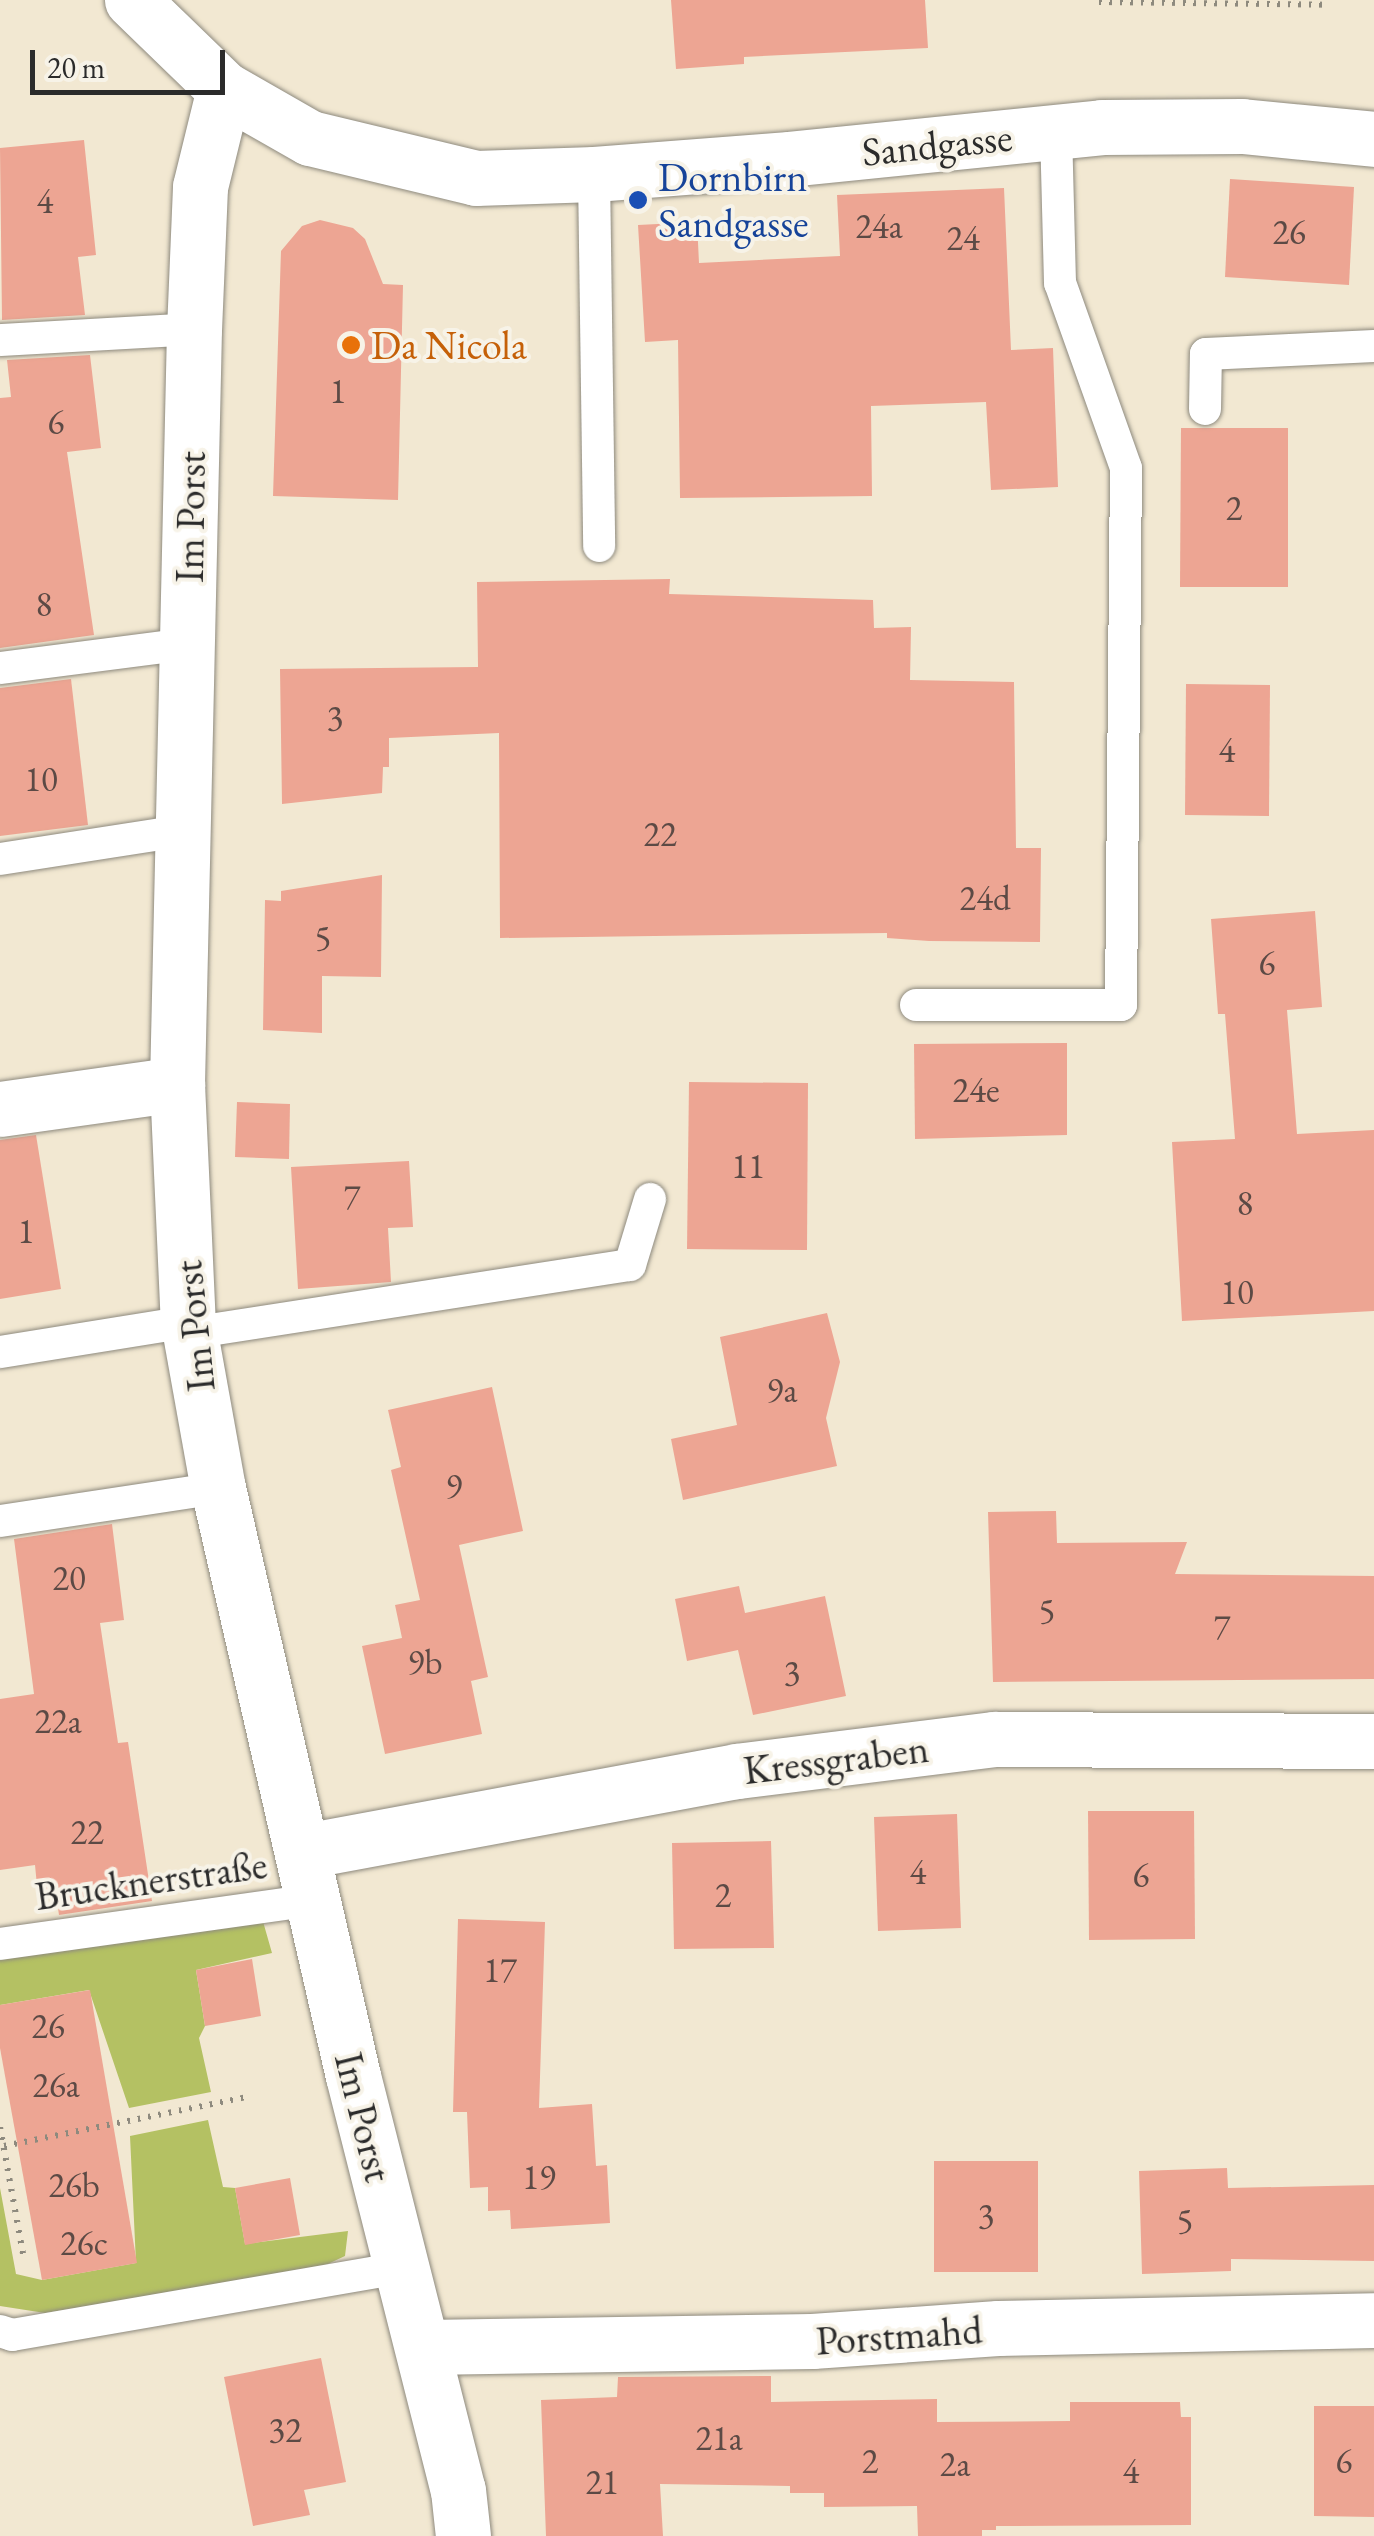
<!DOCTYPE html>
<html>
<head>
<meta charset="utf-8">
<style>
	body { margin:0 }
	#map { position:relative; width:1374px; height:2536px; overflow:hidden; background:#f2e8d2; font-family:"EB Garamond",serif }
	div>[style] { position:absolute }
	.green>* { inset:0; background:#b4c163 }
	.building>* { inset:0; background:#eda593 }
	.path>* { height:6px; margin-top:-3px; transform-origin:0; background:repeating-linear-gradient(90deg,#8e8a7e 0 2.5px,transparent 0 10.5px) }
	.roads { filter:drop-shadow(0 0 2px #8e8a7e) drop-shadow(0 0 2px #8e8a7e) }
	.service>* { height:32px; margin:-16px; padding:0 16px; transform-origin:16px; border-radius:16px; background:#fff }
	.minor>* { height:55px; margin:-27.5px; padding:0 27.5px; transform-origin:27.5px; border-radius:27.5px; background:#fff }
	.dots>* { width:28px; height:28px; translate:-50% -50%; box-sizing:border-box; border:5px solid #f7f3e8; border-radius:50% }
	span { translate:-50% -50%; white-space:nowrap; text-align:center; line-height:1.15; -webkit-text-stroke:8px #f7f3e8; paint-order:stroke }
	.number-label { font-size:35px; color:#5c4a45 }
	.number-label span { -webkit-text-stroke-width:0 }
	.street-label { font-size:40px; color:#2b2b2b }
	.transit-label { font-size:40px; color:#164399 }
	.left { translate:0 -50%; text-align:left }
	.food-label { font-size:40px; color:#c56008 }
	.scale { position:absolute; left:30px; top:50px; width:195px; height:45px; box-sizing:border-box; border:5px solid #2b2b2b; border-top:0; padding-left:12px; font-size:30px; line-height:35px; white-space:nowrap; color:#2b2b2b; -webkit-text-stroke:8px #f7f3e8; paint-order:stroke }
</style>
</head>
<body>
<div id="map">
	<div class="green">
		<div style="clip-path:polygon(262px 1918px,272px 1953px,196px 1970px,205px 2026px,199px 2038px,211px 2092px,129px 2108px,89px 1990px,0 2005px,0 1959px)"></div>
		<div style="clip-path:polygon(208px 2120px,223px 2187px,235px 2188px,245px 2244px,348px 2231px,345px 2256px,317px 2269px,45px 2313px,0 2306px,0 2188px,16px 2274px,42px 2280px,136px 2263px,130px 2136px)"></div>
	</div>
	<div class="building">
		<div style="clip-path:polygon(671px 0,925px 0,928px 48px,744px 57px,744px 64px,676px 69px)"></div>
		<div style="clip-path:polygon(84px 140px,96px 255px,78px 257px,85px 315px,2px 320px,0 148px)"></div>
		<div style="clip-path:polygon(1230px 179px,1354px 187px,1349px 285px,1225px 277px)"></div>
		<div style="clip-path:polygon(1004px 188px,1011px 350px,1053px 348px,1058px 487px,991px 490px,986px 402px,871px 406px,872px 496px,680px 498px,678px 340px,645px 342px,638px 225px,697px 222px,699px 263px,840px 256px,837px 195px)"></div>
		<div style="clip-path:polygon(320px 220px,353px 228px,365px 239px,383px 284px,403px 285px,398px 500px,273px 496px,281px 251px,302px 226px)"></div>
		<div style="clip-path:polygon(90px 355px,101px 448px,67px 452px,94px 635px,0 648px,0 398px,11px 397px,7px 360px)"></div>
		<div style="clip-path:polygon(1181px 428px,1288px 428px,1288px 587px,1180px 587px)"></div>
		<div style="clip-path:polygon(670px 579px,669px 594px,873px 600px,874px 628px,911px 627px,910px 680px,1014px 682px,1016px 848px,1041px 848px,1040px 942px,929px 941px,887px 938px,887px 933px,500px 938px,499px 733px,389px 738px,389px 767px,383px 767px,382px 793px,282px 804px,280px 669px,478px 667px,477px 582px)"></div>
		<div style="clip-path:polygon(71px 679px,88px 825px,0 836px,0 688px)"></div>
		<div style="clip-path:polygon(1186px 684px,1270px 685px,1269px 816px,1185px 815px)"></div>
		<div style="clip-path:polygon(382px 875px,381px 977px,322px 976px,322px 1033px,263px 1030px,265px 900px,281px 901px,281px 891px)"></div>
		<div style="clip-path:polygon(1315px 911px,1322px 1007px,1287px 1010px,1297px 1134px,1374px 1130px,1374px 1311px,1182px 1321px,1172px 1142px,1235px 1139px,1225px 1014px,1218px 1014px,1211px 919px)"></div>
		<div style="clip-path:polygon(1067px 1043px,1067px 1135px,915px 1139px,914px 1044px)"></div>
		<div style="clip-path:polygon(689px 1082px,808px 1083px,807px 1250px,687px 1249px)"></div>
		<div style="clip-path:polygon(237px 1102px,290px 1104px,289px 1159px,235px 1157px)"></div>
		<div style="clip-path:polygon(36px 1135px,61px 1289px,0 1299px,0 1140px)"></div>
		<div style="clip-path:polygon(409px 1161px,413px 1227px,388px 1228px,391px 1282px,298px 1289px,291px 1167px)"></div>
		<div style="clip-path:polygon(827px 1313px,840px 1362px,826px 1418px,837px 1466px,683px 1500px,671px 1439px,737px 1425px,720px 1337px)"></div>
		<div style="clip-path:polygon(492px 1387px,523px 1531px,459px 1545px,488px 1677px,471px 1681px,482px 1734px,385px 1754px,362px 1646px,402px 1638px,395px 1605px,420px 1600px,391px 1470px,401px 1467px,388px 1410px)"></div>
		<div style="clip-path:polygon(1056px 1511px,1057px 1543px,1187px 1542px,1175px 1574px,1374px 1576px,1374px 1679px,993px 1682px,988px 1512px)"></div>
		<div style="clip-path:polygon(112px 1524px,124px 1620px,100px 1623px,118px 1743px,128px 1742px,152px 1901px,59px 1915px,56px 1895px,38px 1896px,35px 1865px,0 1870px,0 1699px,34px 1694px,14px 1539px)"></div>
		<div style="clip-path:polygon(739px 1586px,745px 1613px,825px 1596px,846px 1696px,753px 1715px,738px 1650px,687px 1661px,675px 1599px)"></div>
		<div style="clip-path:polygon(1088px 1811px,1194px 1811px,1195px 1939px,1089px 1940px)"></div>
		<div style="clip-path:polygon(957px 1814px,961px 1928px,878px 1931px,874px 1817px)"></div>
		<div style="clip-path:polygon(771px 1841px,774px 1948px,674px 1949px,672px 1843px)"></div>
		<div style="clip-path:polygon(458px 1919px,545px 1922px,539px 2108px,592px 2104px,596px 2166px,607px 2165px,610px 2223px,511px 2229px,510px 2210px,488px 2211px,488px 2187px,470px 2188px,467px 2112px,453px 2112px)"></div>
		<div style="clip-path:polygon(252px 1959px,261px 2016px,205px 2026px,196px 1970px)"></div>
		<div style="clip-path:polygon(90px 1990px,137px 2263px,42px 2280px,0 2048px,0 2005px)"></div>
		<div style="clip-path:polygon(934px 2161px,1038px 2161px,1038px 2272px,934px 2272px)"></div>
		<div style="clip-path:polygon(1227px 2168px,1228px 2188px,1374px 2185px,1374px 2261px,1231px 2259px,1231px 2271px,1142px 2274px,1139px 2171px)"></div>
		<div style="clip-path:polygon(290px 2178px,300px 2235px,245px 2245px,235px 2188px)"></div>
		<div style="clip-path:polygon(321px 2358px,346px 2482px,304px 2490px,310px 2515px,253px 2526px,224px 2377px)"></div>
		<div style="clip-path:polygon(771px 2376px,771px 2402px,937px 2399px,937px 2422px,1070px 2421px,1070px 2402px,1180px 2402px,1181px 2417px,1191px 2417px,1191px 2525px,996px 2526px,996px 2530px,982px 2530px,982px 2536px,918px 2536px,917px 2506px,824px 2507px,824px 2493px,790px 2493px,790px 2486px,660px 2484px,663px 2536px,546px 2536px,541px 2400px,617px 2397px,618px 2377px)"></div>
		<div style="clip-path:polygon(1314px 2406px,1374px 2406px,1374px 2517px,1314px 2516px)"></div>
	</div>
	<div class="path">
		<div style="left:1099px;top:2px;width:231px;rotate:0.7deg"></div>
		<div style="left:0;top:2127px;width:129px;rotate:79.7deg"></div>
		<div style="left:4px;top:2146px;width:247px;rotate:-11.4deg"></div>
	</div>
	<div class="roads">
		<div class="service">
			<div style="left:594px;top:174px;width:372px;rotate:89.2deg"></div>
			<div style="left:0;top:340px;width:194px;rotate:-3.2deg"></div>
			<div style="left:1205px;top:409px;width:55px;rotate:-89deg"></div>
			<div style="left:1206px;top:354px;width:168px;rotate:-2.7deg"></div>
			<div style="left:0;top:668px;width:189px;rotate:-7.3deg"></div>
			<div style="left:0;top:859px;width:183px;rotate:-8.8deg"></div>
			<div style="left:916px;top:1005px;width:205px"></div>
			<div style="left:1121px;top:1005px;width:537px;rotate:-89.47deg"></div>
			<div style="left:1126px;top:468px;width:196px;rotate:-109.6deg"></div>
			<div style="left:1060px;top:283px;width:150px;rotate:-91.5deg"></div>
			<div style="left:190px;top:1333px;width:445px;rotate:-8.8deg"></div>
			<div style="left:630px;top:1265px;width:69px;rotate:-73.1deg"></div>
			<div style="left:0;top:1352px;width:190px;rotate:-9.1deg"></div>
			<div style="left:0;top:1521px;width:220px;rotate:-8.6deg"></div>
			<div style="left:0;top:1944px;width:317px;rotate:-8deg"></div>
			<div style="left:0;top:2331px;width:13px;rotate:18deg"></div>
			<div style="left:12px;top:2335px;width:395px;rotate:-9.8deg"></div>
		</div>
		<div class="minor">
			<div style="left:132px;top:0;width:128px;rotate:44.1deg"></div>
			<div style="left:224px;top:89px;width:99px;rotate:29.7deg"></div>
			<div style="left:310px;top:138px;width:171px;rotate:13.5deg"></div>
			<div style="left:476px;top:178px;width:118px;rotate:-1.9deg"></div>
			<div style="left:594px;top:174px;width:196px;rotate:-4.4deg"></div>
			<div style="left:789px;top:159px;width:315px;rotate:-5.8deg"></div>
			<div style="left:1102px;top:127px;width:140px;rotate:-0.4deg"></div>
			<div style="left:1242px;top:126px;width:133px;rotate:5.6deg"></div>
			<div style="left:224px;top:89px;width:101px;rotate:103.8deg"></div>
			<div style="left:200px;top:187px;width:142px;rotate:92.4deg"></div>
			<div style="left:194px;top:329px;width:755px;rotate:91.29deg"></div>
			<div style="left:177px;top:1084px;width:238px;rotate:87.4deg"></div>
			<div style="left:188px;top:1322px;width:169px;rotate:79.8deg"></div>
			<div style="left:218px;top:1488px;width:603px;rotate:77.07deg"></div>
			<div style="left:353px;top:2076px;width:427px;rotate:75.8deg"></div>
			<div style="left:458px;top:2490px;width:46px;rotate:83.8deg"></div>
			<div style="left:0;top:1109px;width:179px;rotate:-8deg"></div>
			<div style="left:305px;top:1851px;width:439px;rotate:-10.5deg"></div>
			<div style="left:737px;top:1771px;width:259px;rotate:-7.1deg"></div>
			<div style="left:994px;top:1739px;width:380px;rotate:0.3deg"></div>
			<div style="left:424px;top:2347px;width:388px;rotate:-0.9deg"></div>
			<div style="left:812px;top:2341px;width:186px;rotate:-4deg"></div>
			<div style="left:998px;top:2328px;width:376px;rotate:-1.2deg"></div>
		</div>
	</div>
	<div class="dots">
		<div style="left:638px;top:200px;background:#1a4fb4"></div>
		<div style="left:351px;top:345px;background:#e8710a"></div>
	</div>
	<div class="number-label">
		<span style="left:45px;top:201px">4</span>
		<span style="left:879px;top:226px">24a</span>
		<span style="left:1289px;top:232px">26</span>
		<span style="left:963px;top:238px">24</span>
		<span style="left:338px;top:391px">1</span>
		<span style="left:56px;top:422px">6</span>
		<span style="left:1234px;top:508px">2</span>
		<span style="left:44px;top:604px">8</span>
		<span style="left:335px;top:718px">3</span>
		<span style="left:1227px;top:750px">4</span>
		<span style="left:41px;top:779px">10</span>
		<span style="left:660px;top:834px">22</span>
		<span style="left:985px;top:898px">24d</span>
		<span style="left:323px;top:938px">5</span>
		<span style="left:1267px;top:963px">6</span>
		<span style="left:976px;top:1090px">24e</span>
		<span style="left:748px;top:1166px">11</span>
		<span style="left:352px;top:1197px">7</span>
		<span style="left:1245px;top:1203px">8</span>
		<span style="left:26px;top:1231px">1</span>
		<span style="left:1237px;top:1292px">10</span>
		<span style="left:782px;top:1390px">9a</span>
		<span style="left:454px;top:1486px">9</span>
		<span style="left:69px;top:1578px">20</span>
		<span style="left:1047px;top:1611px">5</span>
		<span style="left:1222px;top:1627px">7</span>
		<span style="left:425px;top:1662px">9b</span>
		<span style="left:792px;top:1673px">3</span>
		<span style="left:58px;top:1721px">22a</span>
		<span style="left:87px;top:1832px">22</span>
		<span style="left:918px;top:1872px">4</span>
		<span style="left:1141px;top:1875px">6</span>
		<span style="left:723px;top:1895px">2</span>
		<span style="left:500px;top:1970px">17</span>
		<span style="left:48px;top:2026px">26</span>
		<span style="left:56px;top:2085px">26a</span>
		<span style="left:539px;top:2177px">19</span>
		<span style="left:74px;top:2185px">26b</span>
		<span style="left:986px;top:2216px">3</span>
		<span style="left:1185px;top:2221px">5</span>
		<span style="left:84px;top:2243px">26c</span>
		<span style="left:285px;top:2430px">32</span>
		<span style="left:719px;top:2438px">21a</span>
		<span style="left:870px;top:2461px">2</span>
		<span style="left:1344px;top:2461px">6</span>
		<span style="left:955px;top:2464px">2a</span>
		<span style="left:1131px;top:2471px">4</span>
		<span style="left:602px;top:2482px">21</span>
	</div>
	<div class="street-label">
		<span style="left:937px;top:144px;rotate:-6deg">Sandgasse</span>
		<span style="left:190px;top:517px;rotate:-89deg">Im Porst</span>
		<span style="left:194px;top:1326px;rotate:-96deg">Im Porst</span>
		<span style="left:836px;top:1759px;rotate:-7deg">Kressgraben</span>
		<span style="left:151px;top:1880px;rotate:-8deg">Brucknerstraße</span>
		<span style="left:364px;top:2117px;rotate:76deg">Im Porst</span>
		<span style="left:899px;top:2335px;rotate:-4deg">Porstmahd</span>
	</div>
	<div class="transit-label">
		<span class="left" style="left:658px;top:200px">Dornbirn<br>Sandgasse</span>
	</div>
	<div class="food-label">
		<span class="left" style="left:371px;top:345px">Da Nicola</span>
	</div>
	<div class="scale">20 m</div>
</div>
</body>
</html>
